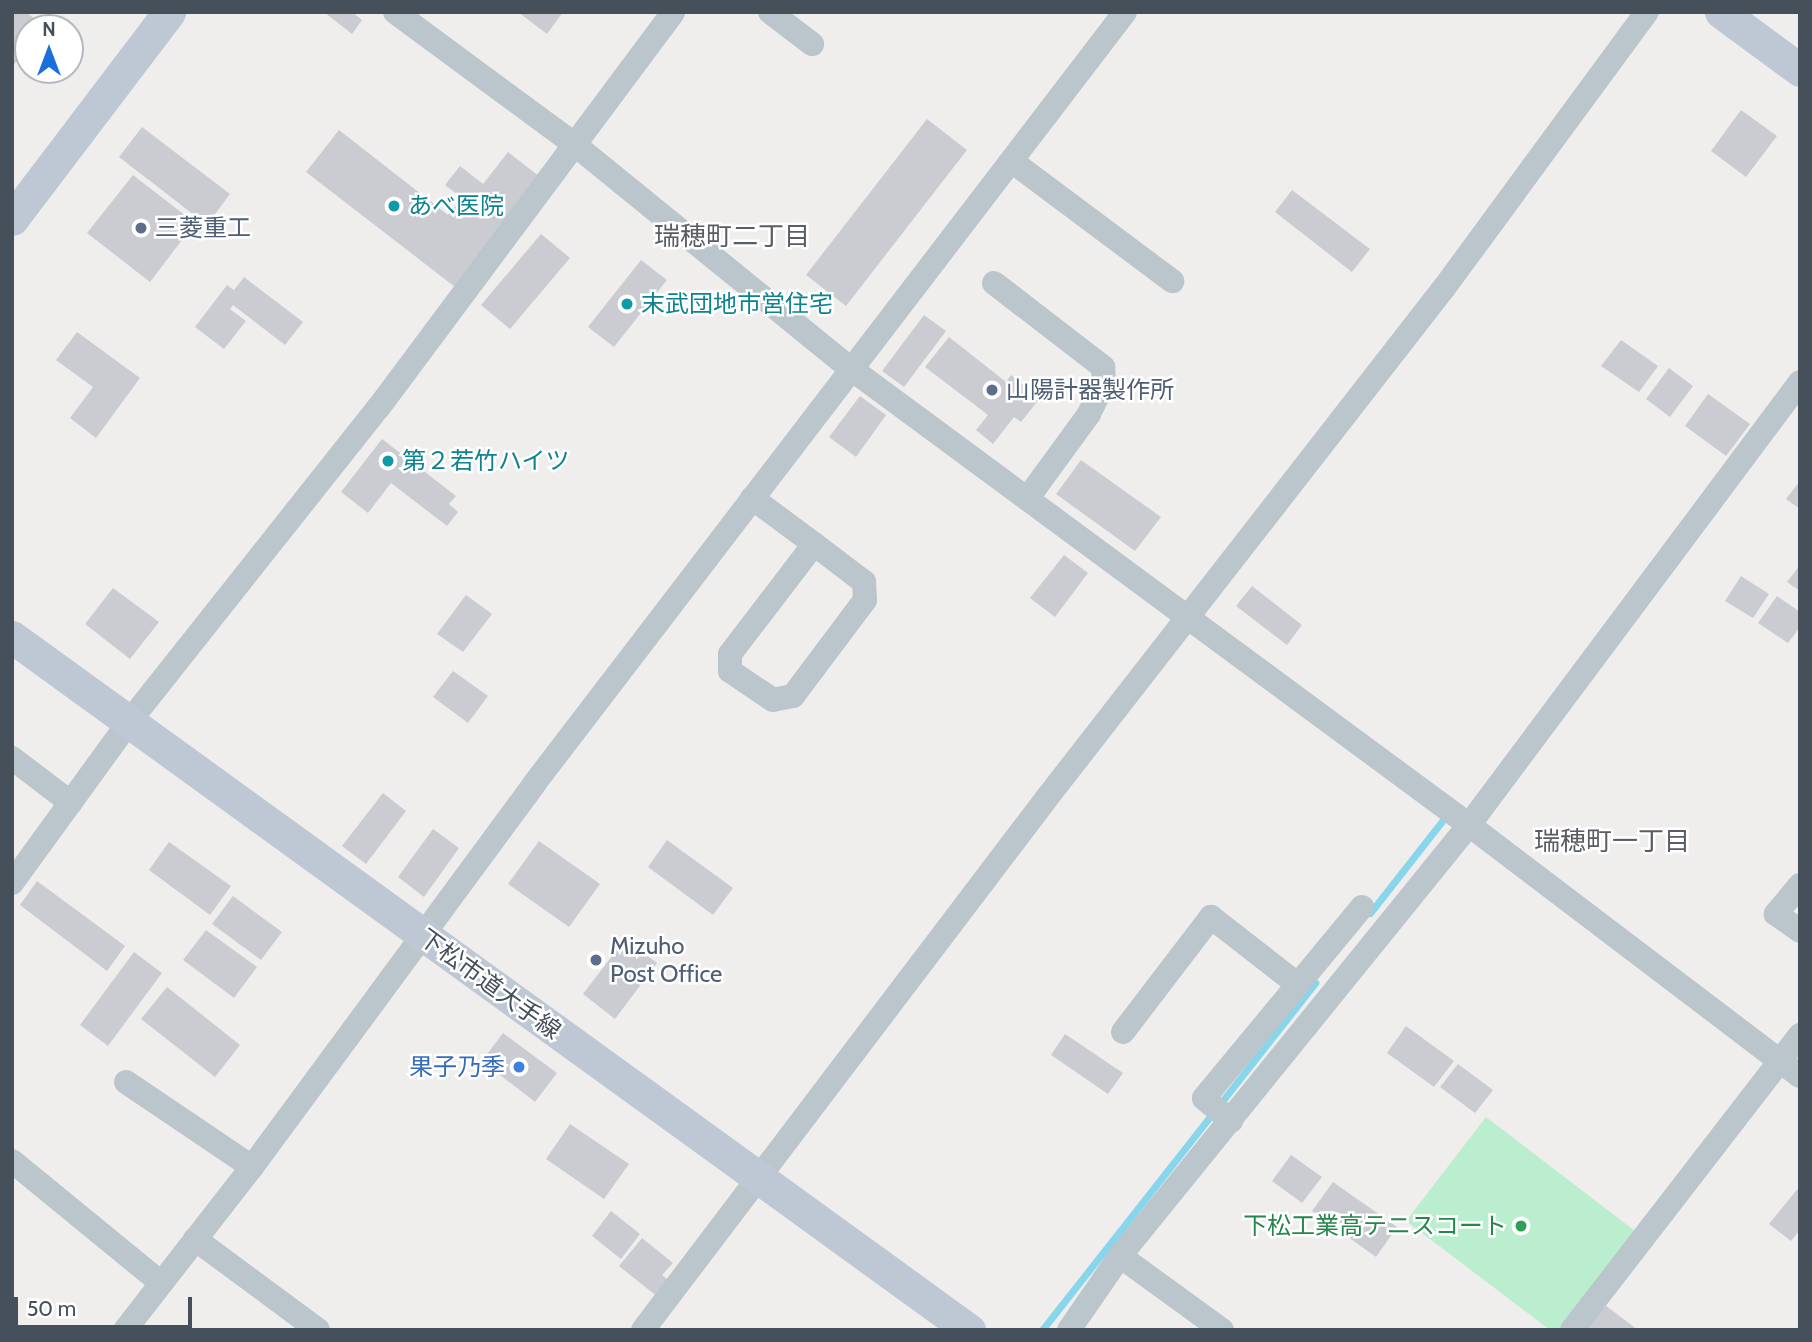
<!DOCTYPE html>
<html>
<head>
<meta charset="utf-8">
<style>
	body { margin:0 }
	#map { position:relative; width:1812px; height:1342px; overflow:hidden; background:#f0eded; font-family:Cabin,"Noto Sans JP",sans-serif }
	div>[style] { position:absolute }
	.green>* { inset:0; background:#bbeece }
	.stream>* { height:7px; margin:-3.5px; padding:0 3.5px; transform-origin:3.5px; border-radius:3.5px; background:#88d6eb }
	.building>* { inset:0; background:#caccd2 }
	.street>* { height:24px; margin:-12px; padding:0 12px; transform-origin:12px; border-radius:12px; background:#bbc5cc }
	.secondary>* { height:33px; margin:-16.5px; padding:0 16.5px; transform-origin:16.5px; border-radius:16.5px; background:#bec8d4 }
	.dots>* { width:19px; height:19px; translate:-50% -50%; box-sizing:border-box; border:4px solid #fff; border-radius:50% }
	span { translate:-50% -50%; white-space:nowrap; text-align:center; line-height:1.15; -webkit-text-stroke:5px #fff; paint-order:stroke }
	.culture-label { font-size:24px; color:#0d838f }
	.left { translate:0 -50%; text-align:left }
	.service-label { font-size:24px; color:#4e5e75 }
	.street-label { font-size:24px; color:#46505a }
	.shop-label { font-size:24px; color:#366cbe }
	.right { translate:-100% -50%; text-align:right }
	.leisure-label { font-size:24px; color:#27864d }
	.neighbourhood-label { font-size:26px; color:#5a5d62 }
	.frame { position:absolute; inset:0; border:14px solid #46505a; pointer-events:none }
	.north { position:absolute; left:14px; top:14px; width:70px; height:70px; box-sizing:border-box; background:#fff; border:2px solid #b5b9bd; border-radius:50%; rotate:0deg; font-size:19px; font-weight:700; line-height:28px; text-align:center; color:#46505a }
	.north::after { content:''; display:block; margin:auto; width:24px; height:32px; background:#1a6fdc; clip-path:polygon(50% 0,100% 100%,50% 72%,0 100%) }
	.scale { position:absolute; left:14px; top:1297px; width:178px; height:32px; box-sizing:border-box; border:4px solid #46505a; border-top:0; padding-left:9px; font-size:21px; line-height:24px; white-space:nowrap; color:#46505a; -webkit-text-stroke:5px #fff; paint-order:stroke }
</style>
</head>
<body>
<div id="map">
	<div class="green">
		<div style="clip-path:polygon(1486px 1117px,1635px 1231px,1559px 1330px,1550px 1330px,1406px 1221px)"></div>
	</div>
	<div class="stream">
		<div style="left:1370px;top:913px;width:118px;rotate:-51.9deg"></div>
		<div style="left:1042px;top:1330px;width:442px;rotate:-51.8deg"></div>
	</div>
	<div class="building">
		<div style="clip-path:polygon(12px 12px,26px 12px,44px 26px,28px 28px,28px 47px,12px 67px)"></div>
		<div style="clip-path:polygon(324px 12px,352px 12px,362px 20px,352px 34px)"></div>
		<div style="clip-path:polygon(518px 12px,563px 12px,547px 34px)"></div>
		<div style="clip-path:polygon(1741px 110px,1777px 136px,1746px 177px,1711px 151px)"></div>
		<div style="clip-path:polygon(927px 119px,967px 150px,846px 306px,806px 275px)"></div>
		<div style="clip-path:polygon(142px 127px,230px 194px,207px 225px,119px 157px)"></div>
		<div style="clip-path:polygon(339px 130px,448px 215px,462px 198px,445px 185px,460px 166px,483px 184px,508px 152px,540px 177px,455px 287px,306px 172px)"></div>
		<div style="clip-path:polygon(133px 175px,195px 223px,150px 282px,87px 233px)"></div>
		<div style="clip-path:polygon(1292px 190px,1370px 249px,1352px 272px,1275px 212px)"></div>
		<div style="clip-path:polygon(541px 234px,570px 258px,510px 329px,481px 305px)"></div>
		<div style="clip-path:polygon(641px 260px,667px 280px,614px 347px,588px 327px)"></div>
		<div style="clip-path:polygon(244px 277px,303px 322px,285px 345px,233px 305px,230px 309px,246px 321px,224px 349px,195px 327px,227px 285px,234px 290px)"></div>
		<div style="clip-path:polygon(924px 315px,946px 331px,904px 387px,882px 371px)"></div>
		<div style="clip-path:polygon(77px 332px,140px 378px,96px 438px,70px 418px,93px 387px,56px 360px)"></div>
		<div style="clip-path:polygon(949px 337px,1006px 382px,1011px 375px,1040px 398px,1021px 422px,1014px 417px,993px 444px,976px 430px,988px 415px,925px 367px)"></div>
		<div style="clip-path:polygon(1621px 340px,1658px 366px,1639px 392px,1601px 366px)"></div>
		<div style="clip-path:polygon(1669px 368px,1693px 386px,1670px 417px,1646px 399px)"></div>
		<div style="clip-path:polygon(1708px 394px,1750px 424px,1726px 456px,1685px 426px)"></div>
		<div style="clip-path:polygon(860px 396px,886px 415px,856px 457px,829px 437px)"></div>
		<div style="clip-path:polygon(382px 439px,456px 496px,449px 504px,458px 512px,447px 526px,391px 483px,368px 513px,341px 492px)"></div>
		<div style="clip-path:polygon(1081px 460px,1161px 517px,1135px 551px,1056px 494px)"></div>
		<div style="clip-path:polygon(1800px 481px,1800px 509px,1786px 499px)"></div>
		<div style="clip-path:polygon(1064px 555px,1088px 573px,1055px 617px,1030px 598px)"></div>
		<div style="clip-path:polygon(1800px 565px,1800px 591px,1787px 582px)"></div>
		<div style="clip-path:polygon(1741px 576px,1769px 594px,1753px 618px,1725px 601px)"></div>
		<div style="clip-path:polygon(1252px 586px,1302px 625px,1287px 645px,1236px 606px)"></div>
		<div style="clip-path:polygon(113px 588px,159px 622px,130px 659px,85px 624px)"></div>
		<div style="clip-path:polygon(466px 595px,492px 614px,463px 652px,437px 634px)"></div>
		<div style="clip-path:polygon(1777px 596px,1800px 612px,1800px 627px,1788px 643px,1758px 623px)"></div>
		<div style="clip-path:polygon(453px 671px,488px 696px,468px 723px,433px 697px)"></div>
		<div style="clip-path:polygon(383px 793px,406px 811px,366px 864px,342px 846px)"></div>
		<div style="clip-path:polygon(433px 829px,459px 848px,424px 897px,398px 877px)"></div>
		<div style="clip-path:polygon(667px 840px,733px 888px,713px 915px,648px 867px)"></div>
		<div style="clip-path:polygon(539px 841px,600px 884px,569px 927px,508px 884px)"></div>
		<div style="clip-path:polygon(169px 842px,231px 886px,210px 915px,149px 870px)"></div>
		<div style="clip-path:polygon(37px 881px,125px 946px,107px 971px,20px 905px)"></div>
		<div style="clip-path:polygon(233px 896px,282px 932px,261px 960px,212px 924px)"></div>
		<div style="clip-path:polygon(206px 930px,257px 967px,234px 998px,183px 960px)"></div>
		<div style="clip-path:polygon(625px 939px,657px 963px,615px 1019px,583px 994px)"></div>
		<div style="clip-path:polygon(134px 952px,162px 973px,108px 1046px,80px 1025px)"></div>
		<div style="clip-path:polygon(167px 987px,240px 1045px,215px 1077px,141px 1019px)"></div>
		<div style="clip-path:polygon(1406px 1026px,1454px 1061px,1434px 1087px,1387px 1053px)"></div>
		<div style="clip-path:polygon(503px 1033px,557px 1073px,535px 1102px,482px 1061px)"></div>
		<div style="clip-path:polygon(1065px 1034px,1123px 1073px,1108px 1094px,1051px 1055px)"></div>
		<div style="clip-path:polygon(1458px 1064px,1493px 1090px,1475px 1113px,1440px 1087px)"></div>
		<div style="clip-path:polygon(570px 1124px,629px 1164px,604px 1199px,546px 1159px)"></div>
		<div style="clip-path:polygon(1291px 1155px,1322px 1177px,1302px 1203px,1272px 1181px)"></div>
		<div style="clip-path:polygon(1333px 1182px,1397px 1227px,1376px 1257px,1312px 1211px)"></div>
		<div style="clip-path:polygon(1800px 1186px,1800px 1230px,1791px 1241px,1769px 1224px)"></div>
		<div style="clip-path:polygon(611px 1211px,640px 1234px,621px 1259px,592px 1236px)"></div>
		<div style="clip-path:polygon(642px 1238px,673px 1263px,662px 1275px,672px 1283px,659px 1298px,619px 1266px)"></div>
		<div style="clip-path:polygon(1605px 1305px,1638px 1330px,1586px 1330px)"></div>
	</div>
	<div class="street">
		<div style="left:395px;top:12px;width:222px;rotate:36.4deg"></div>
		<div style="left:574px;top:144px;width:355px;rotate:39.1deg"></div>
		<div style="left:850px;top:368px;width:769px;rotate:36.44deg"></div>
		<div style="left:1469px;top:825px;width:415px;rotate:37.2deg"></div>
		<div style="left:770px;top:12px;width:53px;rotate:37.3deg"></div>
		<div style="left:1013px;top:162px;width:199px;rotate:36.8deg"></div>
		<div style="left:994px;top:283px;width:138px;rotate:37.6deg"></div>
		<div style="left:1103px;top:367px;width:16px;rotate:86deg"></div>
		<div style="left:1104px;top:383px;width:34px;rotate:116deg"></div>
		<div style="left:1089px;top:414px;width:105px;rotate:126.1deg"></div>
		<div style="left:752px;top:498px;width:77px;rotate:36.6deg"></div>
		<div style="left:814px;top:544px;width:63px;rotate:37.2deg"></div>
		<div style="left:864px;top:582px;width:18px;rotate:87deg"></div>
		<div style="left:865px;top:600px;width:120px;rotate:126.9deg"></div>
		<div style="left:793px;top:696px;width:20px;rotate:169deg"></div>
		<div style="left:773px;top:700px;width:52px;rotate:-146deg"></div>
		<div style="left:730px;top:671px;width:17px;rotate:-90deg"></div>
		<div style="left:730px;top:654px;width:138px;rotate:-52.6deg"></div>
		<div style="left:12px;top:758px;width:74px;rotate:37.3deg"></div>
		<div style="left:12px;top:883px;width:199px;rotate:-54deg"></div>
		<div style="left:129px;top:722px;width:402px;rotate:-51.6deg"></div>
		<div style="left:379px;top:407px;width:492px;rotate:-53.3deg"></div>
		<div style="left:1800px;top:885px;width:38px;rotate:130deg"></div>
		<div style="left:1776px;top:914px;width:29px;rotate:35deg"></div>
		<div style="left:1123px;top:1032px;width:145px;rotate:-52.6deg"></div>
		<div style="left:1211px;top:917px;width:109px;rotate:37.9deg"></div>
		<div style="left:126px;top:1082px;width:152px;rotate:34deg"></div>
		<div style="left:1231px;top:1121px;width:35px;rotate:-140deg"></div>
		<div style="left:1204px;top:1098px;width:248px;rotate:-50.4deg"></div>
		<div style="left:12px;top:1161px;width:193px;rotate:39.3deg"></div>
		<div style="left:195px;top:1239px;width:153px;rotate:36.5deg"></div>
		<div style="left:1120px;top:1256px;width:126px;rotate:36deg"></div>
		<div style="left:125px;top:1330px;width:207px;rotate:-52.1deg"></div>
		<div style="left:252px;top:1167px;width:476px;rotate:-53.6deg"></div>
		<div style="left:534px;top:784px;width:972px;rotate:-52.56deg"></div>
		<div style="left:643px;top:1330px;width:667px;rotate:-52.8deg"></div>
		<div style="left:1046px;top:799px;width:648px;rotate:-52.09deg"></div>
		<div style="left:1444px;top:288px;width:343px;rotate:-53.7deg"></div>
		<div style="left:1069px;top:1330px;width:90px;rotate:-55.4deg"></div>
		<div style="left:1120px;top:1256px;width:555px;rotate:-51deg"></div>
		<div style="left:1469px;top:825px;width:553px;rotate:-53.23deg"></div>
		<div style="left:1572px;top:1330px;width:373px;rotate:-52.3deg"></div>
	</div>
	<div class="secondary">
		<div style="left:1721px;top:12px;width:98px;rotate:36.3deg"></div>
		<div style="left:12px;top:219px;width:260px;rotate:-52.8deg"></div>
		<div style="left:12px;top:637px;width:1182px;rotate:35.91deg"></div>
	</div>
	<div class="dots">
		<div style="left:394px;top:206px;background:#0f9aa8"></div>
		<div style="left:141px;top:228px;background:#5c6f8a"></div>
		<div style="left:627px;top:304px;background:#0f9aa8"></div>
		<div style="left:992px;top:390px;background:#5c6f8a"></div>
		<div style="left:388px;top:461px;background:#0f9aa8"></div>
		<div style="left:596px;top:960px;background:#5c6f8a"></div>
		<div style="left:519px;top:1067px;background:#3f7fe0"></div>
		<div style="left:1521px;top:1226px;background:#2e9e5b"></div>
	</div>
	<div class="culture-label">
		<span class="left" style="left:408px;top:206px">あべ医院</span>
		<span class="left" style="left:641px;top:304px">末武団地市営住宅</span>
		<span class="left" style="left:402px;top:461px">第２若竹ハイツ</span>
	</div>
	<div class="service-label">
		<span class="left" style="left:155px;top:228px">三菱重工</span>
		<span class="left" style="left:1006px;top:390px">山陽計器製作所</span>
		<span class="left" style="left:610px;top:960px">Mizuho<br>Post Office</span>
	</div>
	<div class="street-label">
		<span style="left:490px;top:984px;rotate:36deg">下松市道大手線</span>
	</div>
	<div class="shop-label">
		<span class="right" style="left:505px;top:1067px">果子乃季</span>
	</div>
	<div class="leisure-label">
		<span class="right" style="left:1507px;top:1226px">下松工業高テニスコート</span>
	</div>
	<div class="neighbourhood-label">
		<span style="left:732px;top:237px">瑞穂町二丁目</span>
		<span style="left:1612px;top:842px">瑞穂町一丁目</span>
	</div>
	<div class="frame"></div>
	<div class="north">N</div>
	<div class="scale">50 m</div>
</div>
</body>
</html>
